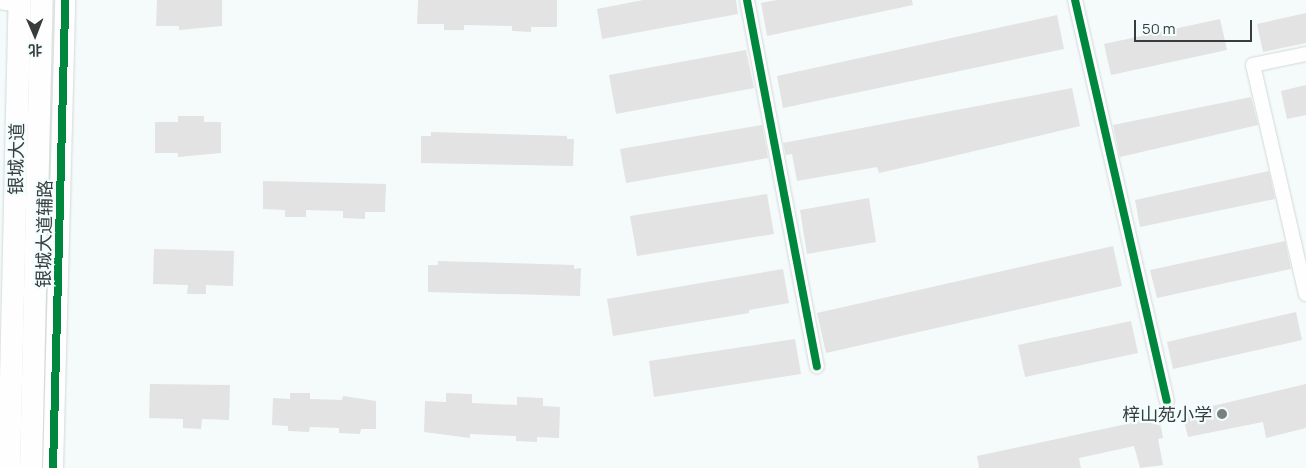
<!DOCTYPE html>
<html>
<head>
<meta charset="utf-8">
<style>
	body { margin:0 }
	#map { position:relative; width:1306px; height:468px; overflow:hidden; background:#f5fbfb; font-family:Manrope,"Noto Sans SC",sans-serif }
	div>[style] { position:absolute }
	.building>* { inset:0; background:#e2e3e2 }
	.roads { filter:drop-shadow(0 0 1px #d3d8d8) drop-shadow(0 0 1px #d3d8d8) }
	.street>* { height:14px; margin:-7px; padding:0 7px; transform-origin:7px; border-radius:7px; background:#fefefe }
	.secondary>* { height:20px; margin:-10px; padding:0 10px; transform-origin:10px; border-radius:10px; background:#fefefe }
	.primary>* { height:22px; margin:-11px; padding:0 11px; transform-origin:11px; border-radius:11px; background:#fefefe }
	.cycleway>* { height:8px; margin:-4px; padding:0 4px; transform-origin:4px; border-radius:4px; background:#00873e }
	.dots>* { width:14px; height:14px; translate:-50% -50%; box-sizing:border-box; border:2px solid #f3fdfd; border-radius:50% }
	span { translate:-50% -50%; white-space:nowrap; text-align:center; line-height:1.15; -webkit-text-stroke:4.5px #f3fdfd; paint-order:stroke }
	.street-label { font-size:18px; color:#383c3c }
	.poi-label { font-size:18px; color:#383c3c }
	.right { translate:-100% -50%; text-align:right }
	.north { position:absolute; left:10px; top:10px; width:50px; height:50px; -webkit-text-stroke:4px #f3fdfd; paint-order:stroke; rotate:179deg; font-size:14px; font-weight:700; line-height:20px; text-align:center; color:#383c3c }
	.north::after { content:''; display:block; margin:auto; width:18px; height:22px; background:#383c3c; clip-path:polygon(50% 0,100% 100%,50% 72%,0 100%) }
	.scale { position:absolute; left:1134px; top:20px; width:118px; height:22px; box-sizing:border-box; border:2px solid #383c3c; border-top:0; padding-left:6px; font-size:15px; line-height:18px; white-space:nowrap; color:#383c3c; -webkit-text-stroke:4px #f3fdfd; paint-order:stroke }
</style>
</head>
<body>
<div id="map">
	<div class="building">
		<div style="clip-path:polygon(157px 0,222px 0,222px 26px,179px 30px,179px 26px,156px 26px)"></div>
		<div style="clip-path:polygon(418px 0,557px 0,557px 27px,531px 27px,531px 32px,512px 31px,512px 26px,464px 25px,464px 30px,444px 30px,444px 24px,417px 24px)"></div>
		<div style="clip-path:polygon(643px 0,736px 0,738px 14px,602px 39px,597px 9px)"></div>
		<div style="clip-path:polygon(777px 0,912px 0,913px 5px,767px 36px,761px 3px)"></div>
		<div style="clip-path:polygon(1306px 13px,1306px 43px,1263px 52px,1257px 24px)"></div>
		<div style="clip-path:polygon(1057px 15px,1064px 49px,783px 108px,777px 76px)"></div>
		<div style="clip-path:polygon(1220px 19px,1227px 50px,1111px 75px,1104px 44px)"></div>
		<div style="clip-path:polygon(746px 50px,754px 88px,616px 114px,609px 75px)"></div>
		<div style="clip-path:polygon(1306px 85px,1306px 115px,1287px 119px,1281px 91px)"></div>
		<div style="clip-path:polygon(1072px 88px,1080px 126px,928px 162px,879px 173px,877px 167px,797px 181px,792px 154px,786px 155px,783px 143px)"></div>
		<div style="clip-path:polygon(1251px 97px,1258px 125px,1120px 157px,1113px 125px)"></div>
		<div style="clip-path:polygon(178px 116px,204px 116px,204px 122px,221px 122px,221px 153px,178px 157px,178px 153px,155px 153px,155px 122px,178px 122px)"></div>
		<div style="clip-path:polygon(762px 125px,768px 158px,626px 183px,620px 149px)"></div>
		<div style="clip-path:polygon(431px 132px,567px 136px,567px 139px,574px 139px,573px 166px,421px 163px,421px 136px,431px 136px)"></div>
		<div style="clip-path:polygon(1269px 171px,1275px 199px,1140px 227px,1135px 200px)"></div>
		<div style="clip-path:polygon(263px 181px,386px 184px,385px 212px,365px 212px,365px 219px,343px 218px,343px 211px,306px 210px,306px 217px,285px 217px,285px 210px,263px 209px)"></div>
		<div style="clip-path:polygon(767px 194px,774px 234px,637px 256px,630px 216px)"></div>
		<div style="clip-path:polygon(869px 198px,876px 242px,807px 254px,800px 210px)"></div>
		<div style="clip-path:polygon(1285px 241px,1291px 269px,1157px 298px,1150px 270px)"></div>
		<div style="clip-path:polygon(1113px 246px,1122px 286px,826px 353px,817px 313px)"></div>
		<div style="clip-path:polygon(154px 249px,234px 251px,233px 286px,206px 285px,206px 294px,187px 294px,188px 285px,153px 284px)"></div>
		<div style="clip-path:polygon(438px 261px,574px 265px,574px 269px,581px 268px,580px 296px,428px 292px,428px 265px,438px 265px)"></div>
		<div style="clip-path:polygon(783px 269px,789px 303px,749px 310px,749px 313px,613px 336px,607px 299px)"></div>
		<div style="clip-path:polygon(1296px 312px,1302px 340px,1173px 369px,1167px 342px)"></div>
		<div style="clip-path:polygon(1131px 321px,1138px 353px,1025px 377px,1018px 345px)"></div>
		<div style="clip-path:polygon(795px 339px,801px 374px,654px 397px,649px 361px)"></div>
		<div style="clip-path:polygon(150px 384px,230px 385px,229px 420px,202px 419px,201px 429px,183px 428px,183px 419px,149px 418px)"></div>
		<div style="clip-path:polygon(1306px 384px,1306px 428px,1266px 438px,1263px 422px,1188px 437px,1182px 413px)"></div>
		<div style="clip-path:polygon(290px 393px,310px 393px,310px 399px,342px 400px,343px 396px,376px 401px,376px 429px,361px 429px,360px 434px,339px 433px,339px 428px,310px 427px,309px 432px,288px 431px,288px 426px,272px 425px,273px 398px,290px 399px)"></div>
		<div style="clip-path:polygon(446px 393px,472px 394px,472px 403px,517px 405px,517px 397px,543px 398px,543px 406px,560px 407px,559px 438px,537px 437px,537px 442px,516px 441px,516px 436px,470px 434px,470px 438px,424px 432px,425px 401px,446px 402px)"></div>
		<div style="clip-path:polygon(1159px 417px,1163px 438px,1158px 439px,1163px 465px,1140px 468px,1134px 446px,1079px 458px,1081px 468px,979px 468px,977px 456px)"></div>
	</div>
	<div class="roads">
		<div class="street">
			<div style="left:747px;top:0;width:373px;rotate:79.2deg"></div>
			<div style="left:1075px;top:0;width:411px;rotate:77.1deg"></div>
			<div style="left:1306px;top:54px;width:54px;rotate:168.3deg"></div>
			<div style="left:1253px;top:65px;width:235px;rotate:77deg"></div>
		</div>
		<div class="secondary">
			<div style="left:4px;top:0;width:16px;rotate:4deg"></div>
			<div style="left:53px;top:468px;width:468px;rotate:-88.5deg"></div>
		</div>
		<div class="primary">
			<div style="left:9px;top:468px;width:468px;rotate:-88.7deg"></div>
			<div style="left:31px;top:468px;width:468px;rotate:-88.7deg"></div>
		</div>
	</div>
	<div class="cycleway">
		<div style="left:747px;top:0;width:373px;rotate:79.2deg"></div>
		<div style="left:1075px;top:0;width:411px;rotate:77.1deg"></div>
		<div style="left:53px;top:468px;width:468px;rotate:-88.5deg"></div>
	</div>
	<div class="dots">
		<div style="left:1222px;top:414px;background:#7a7f7f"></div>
	</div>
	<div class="street-label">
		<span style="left:16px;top:159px;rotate:-89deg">银城大道</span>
		<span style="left:44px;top:234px;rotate:-89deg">银城大道辅路</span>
	</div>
	<div class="poi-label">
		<span class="right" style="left:1212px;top:414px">梓山苑小学</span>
	</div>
	<div class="north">北</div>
	<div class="scale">50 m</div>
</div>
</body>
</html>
